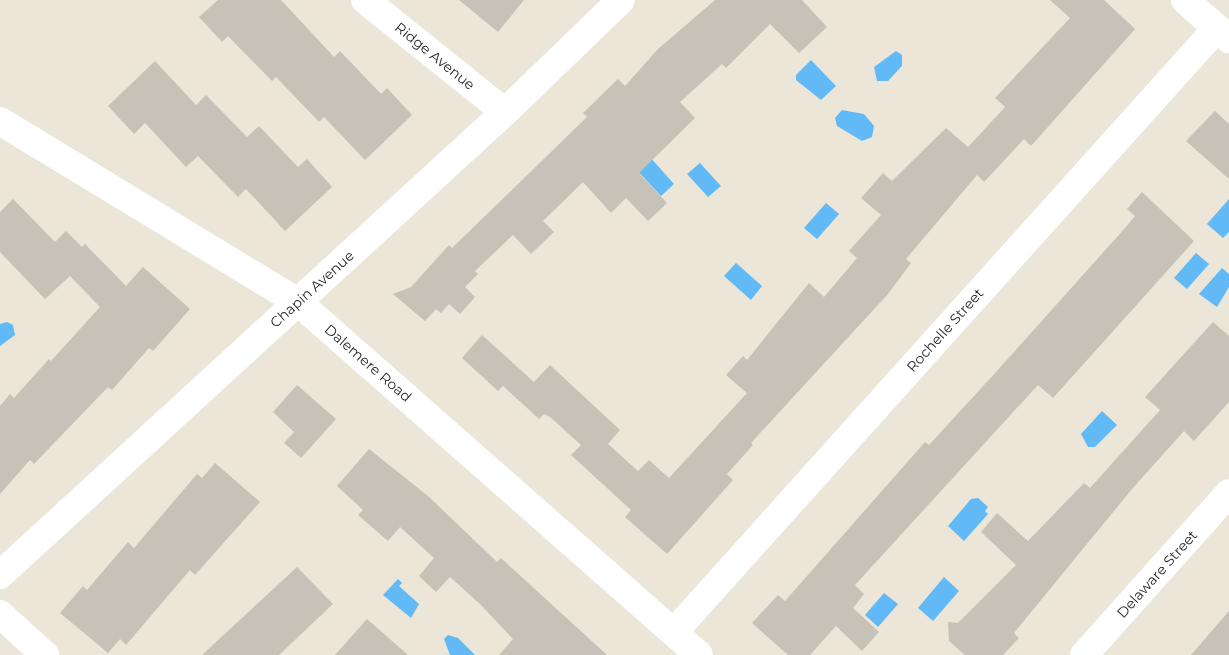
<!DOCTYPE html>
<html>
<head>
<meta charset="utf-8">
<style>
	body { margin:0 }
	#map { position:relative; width:1229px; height:655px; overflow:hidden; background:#ebe6d7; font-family:Montserrat,sans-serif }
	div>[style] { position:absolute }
	.water>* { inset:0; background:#61b9f6 }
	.building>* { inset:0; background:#c6c2b7 }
	.minor>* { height:28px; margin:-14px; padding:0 14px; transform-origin:14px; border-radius:14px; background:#fff }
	span { translate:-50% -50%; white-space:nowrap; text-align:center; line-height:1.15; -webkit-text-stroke:5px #fff; paint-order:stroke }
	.street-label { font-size:14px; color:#272727 }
</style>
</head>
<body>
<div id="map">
	<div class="water">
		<div style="clip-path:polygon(896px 51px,902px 55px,902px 66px,888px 81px,877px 81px,874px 67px)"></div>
		<div style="clip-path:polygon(811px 60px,836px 86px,821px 100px,796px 80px,796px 75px)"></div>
		<div style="clip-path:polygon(842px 110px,864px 114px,874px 126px,872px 137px,862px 141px,837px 126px,835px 118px)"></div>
		<div style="clip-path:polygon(649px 156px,674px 184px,661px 196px,635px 168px)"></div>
		<div style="clip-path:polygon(700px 163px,721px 186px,708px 197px,687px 174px)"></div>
		<div style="clip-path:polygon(1229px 199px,1229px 232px,1223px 238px,1207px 224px)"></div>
		<div style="clip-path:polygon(826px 203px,839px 214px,817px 239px,804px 228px)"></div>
		<div style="clip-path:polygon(1196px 253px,1209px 264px,1187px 289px,1174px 278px)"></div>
		<div style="clip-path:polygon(736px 263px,762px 286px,751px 300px,724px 276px)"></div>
		<div style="clip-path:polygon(1222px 268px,1229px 274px,1229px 287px,1217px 307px,1199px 294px)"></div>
		<div style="clip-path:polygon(7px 322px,13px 325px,15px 335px,0 346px,0 324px)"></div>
		<div style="clip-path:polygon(1102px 411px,1117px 425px,1095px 447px,1088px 447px,1081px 434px)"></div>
		<div style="clip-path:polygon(978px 498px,988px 507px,985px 511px,988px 514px,964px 541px,948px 526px,971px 499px)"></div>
		<div style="clip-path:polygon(944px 577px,959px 591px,933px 621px,918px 608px)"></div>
		<div style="clip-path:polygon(398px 579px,402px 583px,399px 586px,419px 604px,411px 618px,383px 595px)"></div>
		<div style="clip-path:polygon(884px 593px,898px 604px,878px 627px,865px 615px)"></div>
		<div style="clip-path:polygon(448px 635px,458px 638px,475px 655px,450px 655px,444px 639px)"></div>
	</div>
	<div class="building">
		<div style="clip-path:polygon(218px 0,281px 0,334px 57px,340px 51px,381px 94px,387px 88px,412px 115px,365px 160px,324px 117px,319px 122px,276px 77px,272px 81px,228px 36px,222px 42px,199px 17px)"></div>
		<div style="clip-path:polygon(459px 0,524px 0,498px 32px)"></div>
		<div style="clip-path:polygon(715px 0,802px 0,827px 27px,799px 53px,770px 24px,726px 68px,722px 64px,680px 102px,695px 118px,639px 173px,667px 203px,648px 221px,626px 198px,611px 213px,583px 182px,543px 221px,554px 232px,531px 254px,513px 235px,475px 271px,478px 274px,465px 287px,475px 297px,460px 314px,449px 304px,441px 313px,436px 309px,425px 321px,393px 294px,411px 287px,449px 245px,452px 248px,587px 117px,583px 113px,618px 79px,625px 86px,658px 49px)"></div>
		<div style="clip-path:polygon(1050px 0,1104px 0,1135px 29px,1031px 146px,1024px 139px,984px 182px,977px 175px,906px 259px,911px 263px,888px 294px,751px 443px,753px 445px,727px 474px,733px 480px,667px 554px,625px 517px,631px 510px,571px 455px,581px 445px,550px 417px,544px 414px,539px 419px,503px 386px,498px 391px,462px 358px,482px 335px,534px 382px,550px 365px,620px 430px,608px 444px,638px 471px,649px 460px,669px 478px,747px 393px,726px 375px,743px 356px,747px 360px,809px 283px,824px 297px,857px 258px,849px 251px,881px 215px,861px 198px,883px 173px,892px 181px,946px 128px,968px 147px,1005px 107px,995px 98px,1070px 18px)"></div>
		<div style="clip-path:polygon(155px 61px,196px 105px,206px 95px,247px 137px,259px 126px,298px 167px,307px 159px,332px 187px,285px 231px,246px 189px,238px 197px,198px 156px,186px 167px,145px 123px,134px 134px,108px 106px)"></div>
		<div style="clip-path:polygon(1215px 111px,1229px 124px,1229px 179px,1186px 141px)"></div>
		<div style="clip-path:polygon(1142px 192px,1194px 241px,1053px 398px,1038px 385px,855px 585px,864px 594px,853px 608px,879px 632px,862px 651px,836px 626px,810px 655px,788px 655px,752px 623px,778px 595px,785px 601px,925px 442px,929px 445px,996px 372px,1125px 228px,1135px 216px,1127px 209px)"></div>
		<div style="clip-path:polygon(13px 199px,55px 242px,66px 231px,82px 247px,85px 244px,126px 286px,143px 267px,190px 309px,153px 351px,149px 348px,112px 390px,108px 387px,34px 464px,30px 460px,0 494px,0 406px,10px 394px,14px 398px,49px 359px,51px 361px,100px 307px,70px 276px,45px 299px,0 252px,0 212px)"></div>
		<div style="clip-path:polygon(1213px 322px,1229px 336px,1229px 402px,1194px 441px,1184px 431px,1132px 489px,1014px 633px,1019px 638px,1003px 655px,965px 655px,949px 641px,948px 622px,958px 623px,1016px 565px,981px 532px,997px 513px,1028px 541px,1084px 483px,1090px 488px,1160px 410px,1145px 397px)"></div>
		<div style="clip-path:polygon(297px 385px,336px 419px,301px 458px,284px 443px,294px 432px,273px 412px)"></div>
		<div style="clip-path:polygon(369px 449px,428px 496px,497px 562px,501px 558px,607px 655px,499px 655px,513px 639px,481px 605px,450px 577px,436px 592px,419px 576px,434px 558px,400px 527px,388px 541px,358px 515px,363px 510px,337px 486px)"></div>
		<div style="clip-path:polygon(215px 463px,260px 502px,195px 575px,190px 570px,126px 645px,120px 639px,108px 653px,60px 613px,83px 586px,87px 590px,128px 542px,134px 548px,197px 474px,202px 478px)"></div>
		<div style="clip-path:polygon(297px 567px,333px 604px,279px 655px,202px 655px)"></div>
		<div style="clip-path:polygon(1229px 611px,1229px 655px,1191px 655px)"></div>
		<div style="clip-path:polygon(367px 619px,408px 655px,335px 655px)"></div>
	</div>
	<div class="minor">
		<div style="left:365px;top:0;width:179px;rotate:38.7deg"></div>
		<div style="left:1185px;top:0;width:59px;rotate:41.6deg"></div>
		<div style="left:0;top:121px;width:349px;rotate:31.3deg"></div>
		<div style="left:298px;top:302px;width:534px;rotate:41.36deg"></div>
		<div style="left:0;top:575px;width:685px;rotate:-42.52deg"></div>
		<div style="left:505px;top:112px;width:161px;rotate:-44deg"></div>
		<div style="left:0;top:614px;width:61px;rotate:42.3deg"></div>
		<div style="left:674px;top:632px;width:812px;rotate:-48.04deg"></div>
		<div style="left:1084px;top:655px;width:217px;rotate:-48.2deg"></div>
	</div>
	<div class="street-label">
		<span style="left:435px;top:56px;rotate:39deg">Ridge Avenue</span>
		<span style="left:312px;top:289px;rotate:-42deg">Chapin Avenue</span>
		<span style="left:945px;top:330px;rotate:-48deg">Rochelle Street</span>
		<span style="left:368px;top:363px;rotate:41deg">Dalemere Road</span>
		<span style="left:1157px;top:574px;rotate:-48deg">Delaware Street</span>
	</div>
</div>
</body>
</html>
